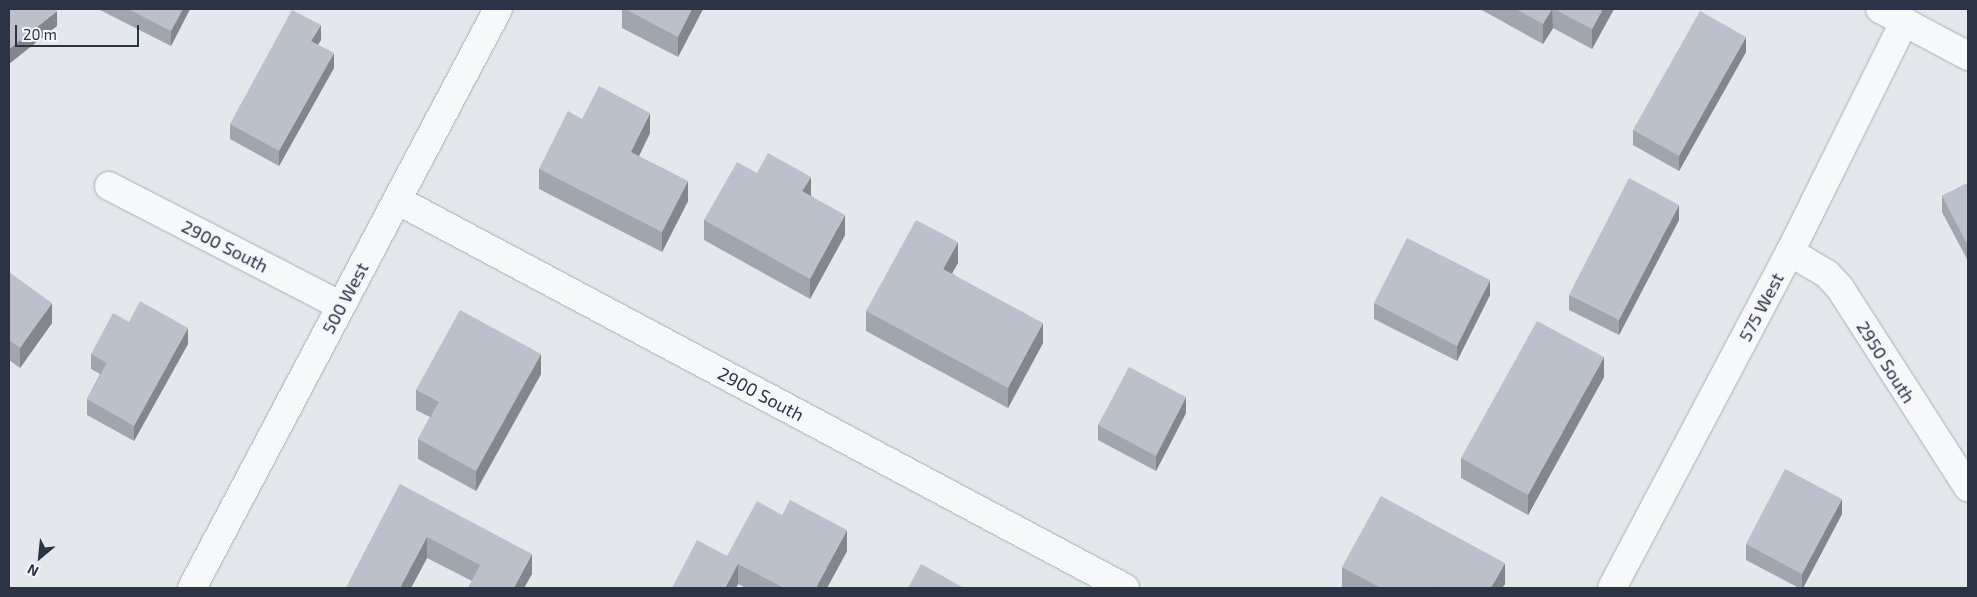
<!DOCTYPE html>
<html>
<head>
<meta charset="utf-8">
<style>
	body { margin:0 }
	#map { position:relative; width:1977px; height:597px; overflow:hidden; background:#e4e7ec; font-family:"Exo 2",sans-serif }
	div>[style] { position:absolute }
	.roads { filter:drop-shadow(0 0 1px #a9aeb7) drop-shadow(0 0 1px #a9aeb7) }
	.minor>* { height:28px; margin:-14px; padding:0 14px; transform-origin:14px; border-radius:14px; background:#f7f8fa }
	.wall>* { inset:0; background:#a1a5ae }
	.shaded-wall>* { inset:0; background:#83868d }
	.building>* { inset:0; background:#bbc0ca }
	span { translate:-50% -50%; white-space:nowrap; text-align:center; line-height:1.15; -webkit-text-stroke:4px #f4f6f9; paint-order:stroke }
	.street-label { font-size:18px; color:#2b3445 }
	.frame { position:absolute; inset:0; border:10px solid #2b3445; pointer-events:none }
	.north { position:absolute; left:15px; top:532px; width:50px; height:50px; -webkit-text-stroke:4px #f4f6f9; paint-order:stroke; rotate:208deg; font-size:14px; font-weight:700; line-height:20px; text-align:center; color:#2b3445 }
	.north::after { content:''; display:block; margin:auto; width:18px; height:22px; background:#2b3445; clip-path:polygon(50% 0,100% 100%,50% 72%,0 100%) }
	.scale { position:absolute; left:15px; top:25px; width:124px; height:22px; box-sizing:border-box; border:2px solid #2b3445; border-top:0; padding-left:6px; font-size:15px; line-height:18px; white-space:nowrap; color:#2b3445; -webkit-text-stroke:4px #f4f6f9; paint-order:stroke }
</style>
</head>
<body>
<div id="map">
	<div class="roads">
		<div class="minor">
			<div style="left:1880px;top:9px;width:100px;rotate:28.1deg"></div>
			<div style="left:109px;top:186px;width:261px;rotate:27.3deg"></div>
			<div style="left:397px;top:200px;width:825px;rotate:28.06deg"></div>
			<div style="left:1790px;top:252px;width:43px;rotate:30.7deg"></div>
			<div style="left:1827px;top:274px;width:19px;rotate:47deg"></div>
			<div style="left:1840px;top:288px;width:237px;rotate:57.3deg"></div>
			<div style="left:192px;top:588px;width:655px;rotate:-62.14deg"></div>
			<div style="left:1612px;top:588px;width:380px;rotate:-62.1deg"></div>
			<div style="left:1790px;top:252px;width:257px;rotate:-63.6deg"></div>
		</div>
	</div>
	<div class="wall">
		<div style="clip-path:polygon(98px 9px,190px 9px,171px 46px)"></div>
		<div style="clip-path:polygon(622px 9px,703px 9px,678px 57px,622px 28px)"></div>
		<div style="clip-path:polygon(1480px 9px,1614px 9px,1592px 49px,1553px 28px,1543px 44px)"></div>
		<div style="clip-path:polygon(321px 40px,318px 44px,334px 68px,279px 166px,230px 139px,230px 124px)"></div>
		<div style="clip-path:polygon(1746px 52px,1679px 171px,1633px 145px,1633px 130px)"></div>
		<div style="clip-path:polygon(582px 119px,650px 133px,639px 156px,688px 201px,662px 252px,539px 189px,539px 169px)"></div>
		<div style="clip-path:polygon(757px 173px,811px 195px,845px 235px,810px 299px,704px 240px,704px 220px)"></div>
		<div style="clip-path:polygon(1968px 183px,1968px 261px,1942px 212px,1942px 196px)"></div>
		<div style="clip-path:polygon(1679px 220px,1619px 335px,1569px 310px,1569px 295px)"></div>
		<div style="clip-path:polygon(958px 263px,952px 273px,1043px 343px,1008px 408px,866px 331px,866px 311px)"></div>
		<div style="clip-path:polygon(9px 272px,52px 323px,20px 368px,9px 360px)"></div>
		<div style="clip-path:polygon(1490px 295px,1457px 361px,1374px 319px,1374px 303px)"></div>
		<div style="clip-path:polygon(129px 322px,188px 344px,134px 441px,87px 415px,87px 399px,100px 374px,91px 369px,91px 354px)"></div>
		<div style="clip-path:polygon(541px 374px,476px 491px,418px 459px,418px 439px,430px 417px,416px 410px,416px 390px)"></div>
		<div style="clip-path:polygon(1604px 377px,1528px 515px,1461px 478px,1461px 458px)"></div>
		<div style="clip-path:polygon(1186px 413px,1156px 471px,1098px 440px,1098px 425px)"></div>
		<div style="clip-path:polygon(400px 484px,532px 574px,524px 588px,469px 588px,469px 586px,472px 581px,427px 558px,411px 588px,346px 588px)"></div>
		<div style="clip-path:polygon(1842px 514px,1803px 588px,1799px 588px,1746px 560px,1746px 544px)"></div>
		<div style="clip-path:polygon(847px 551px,827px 588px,746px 588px,738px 584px,727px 556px)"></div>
		<div style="clip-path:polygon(1342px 567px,1505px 584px,1502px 588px,1344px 588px,1342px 587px)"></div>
	</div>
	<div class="shaded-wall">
		<div style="clip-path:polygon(183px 9px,190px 9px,171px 46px,171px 31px)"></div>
		<div style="clip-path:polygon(692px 9px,703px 9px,678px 57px,678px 37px)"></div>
		<div style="clip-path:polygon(1552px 9px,1553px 28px,1543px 44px,1543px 24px)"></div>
		<div style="clip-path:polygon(1603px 9px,1614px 9px,1592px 49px,1592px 29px)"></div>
		<div style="clip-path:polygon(57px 11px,57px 26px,9px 64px,9px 49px)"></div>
		<div style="clip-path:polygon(321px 25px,321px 40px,311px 56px,311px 41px)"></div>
		<div style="clip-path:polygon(1746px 37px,1746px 52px,1679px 171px,1679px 156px)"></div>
		<div style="clip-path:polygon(334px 53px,334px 68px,279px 166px,279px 151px)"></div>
		<div style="clip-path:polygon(650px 113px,650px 133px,631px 172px,631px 152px)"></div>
		<div style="clip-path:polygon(811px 177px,811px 197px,802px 191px)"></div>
		<div style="clip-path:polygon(688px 181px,688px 201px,662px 252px,662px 232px)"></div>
		<div style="clip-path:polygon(1679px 205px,1679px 220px,1619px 335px,1619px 320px)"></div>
		<div style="clip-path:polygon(845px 215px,845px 235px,810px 299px,810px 279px)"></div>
		<div style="clip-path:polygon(958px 242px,958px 263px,943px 289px,943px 269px)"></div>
		<div style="clip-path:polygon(1490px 280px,1490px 295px,1457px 361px,1457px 346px)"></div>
		<div style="clip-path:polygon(52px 303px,52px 323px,20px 368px,20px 348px)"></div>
		<div style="clip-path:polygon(1043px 323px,1043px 343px,1008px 408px,1008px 388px)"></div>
		<div style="clip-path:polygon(188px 328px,188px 344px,134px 441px,134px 426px)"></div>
		<div style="clip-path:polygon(541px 354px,541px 374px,476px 491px,476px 471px)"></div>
		<div style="clip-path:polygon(1604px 357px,1604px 377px,1528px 515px,1528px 495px)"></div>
		<div style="clip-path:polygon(1186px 397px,1186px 413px,1156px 471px,1156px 456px)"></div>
		<div style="clip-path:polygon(1842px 499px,1842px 514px,1803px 588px,1802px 588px,1802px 574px)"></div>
		<div style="clip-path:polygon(847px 530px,847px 551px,827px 588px,816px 588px)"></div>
		<div style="clip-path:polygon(427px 537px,427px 558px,411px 588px,400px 588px)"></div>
		<div style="clip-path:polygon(532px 554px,532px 574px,524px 588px,514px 588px)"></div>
		<div style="clip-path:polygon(1505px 563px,1505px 584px,1502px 588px,1491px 588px)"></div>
		<div style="clip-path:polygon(738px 564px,738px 584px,736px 588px,725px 588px)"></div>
	</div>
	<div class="building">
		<div style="clip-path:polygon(9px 9px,55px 9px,57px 11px,9px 49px)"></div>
		<div style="clip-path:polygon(128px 9px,183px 9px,171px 31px)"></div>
		<div style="clip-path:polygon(625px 9px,692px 9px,678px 37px)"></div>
		<div style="clip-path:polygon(1516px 9px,1552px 9px,1543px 24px)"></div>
		<div style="clip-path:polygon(1554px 9px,1603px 9px,1592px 29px)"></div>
		<div style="clip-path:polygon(292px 10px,321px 25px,311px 41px,334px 53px,279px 151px,230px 124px)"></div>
		<div style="clip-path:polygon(1700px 11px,1746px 37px,1679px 156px,1633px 130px)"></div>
		<div style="clip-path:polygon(599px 86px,650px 113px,631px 152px,688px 181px,662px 232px,539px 169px,568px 111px,582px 119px)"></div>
		<div style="clip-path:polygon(768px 153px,811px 177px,802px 191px,845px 215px,810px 279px,704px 220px,737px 162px,757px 173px)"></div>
		<div style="clip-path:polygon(1629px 178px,1679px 205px,1619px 320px,1569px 295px)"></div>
		<div style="clip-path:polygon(1968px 183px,1968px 246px,1942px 196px)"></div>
		<div style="clip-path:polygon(916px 220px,958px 242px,943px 269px,1043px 323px,1008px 388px,866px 311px)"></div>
		<div style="clip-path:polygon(1407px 238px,1490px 280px,1457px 346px,1374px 303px)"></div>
		<div style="clip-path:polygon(9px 272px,52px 303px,20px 348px,9px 340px)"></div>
		<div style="clip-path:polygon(140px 301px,188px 328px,134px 426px,87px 399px,107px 363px,91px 354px,113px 313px,129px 322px)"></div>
		<div style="clip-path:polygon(460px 310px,541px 354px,476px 471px,418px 439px,439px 402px,416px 390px)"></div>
		<div style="clip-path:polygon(1537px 321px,1604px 357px,1528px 495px,1461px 458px)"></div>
		<div style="clip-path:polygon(1129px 367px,1186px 397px,1156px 456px,1098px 425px)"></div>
		<div style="clip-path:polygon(1785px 469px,1842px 499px,1802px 574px,1746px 544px)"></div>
		<div style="clip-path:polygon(400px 484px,532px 554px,514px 588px,473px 588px,469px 586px,480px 565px,427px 537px,400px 588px,346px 588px)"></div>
		<div style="clip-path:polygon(1381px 496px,1505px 563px,1491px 588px,1439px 588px,1434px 586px,1432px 588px,1381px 588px,1342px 567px)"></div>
		<div style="clip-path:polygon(790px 500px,847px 530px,816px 588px,784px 588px,738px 564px,725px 588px,672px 588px,697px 540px,727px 556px,757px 501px,782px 515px)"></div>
		<div style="clip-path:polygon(921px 564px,964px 588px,908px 588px)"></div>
	</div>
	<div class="street-label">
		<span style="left:225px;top:246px;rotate:27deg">2900 South</span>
		<span style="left:345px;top:298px;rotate:-62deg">500 West</span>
		<span style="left:1761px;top:307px;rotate:-62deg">575 West</span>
		<span style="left:1886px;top:362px;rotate:58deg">2950 South</span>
		<span style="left:761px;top:394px;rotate:28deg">2900 South</span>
	</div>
	<div class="frame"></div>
	<div class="north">N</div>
	<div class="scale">20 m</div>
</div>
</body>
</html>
